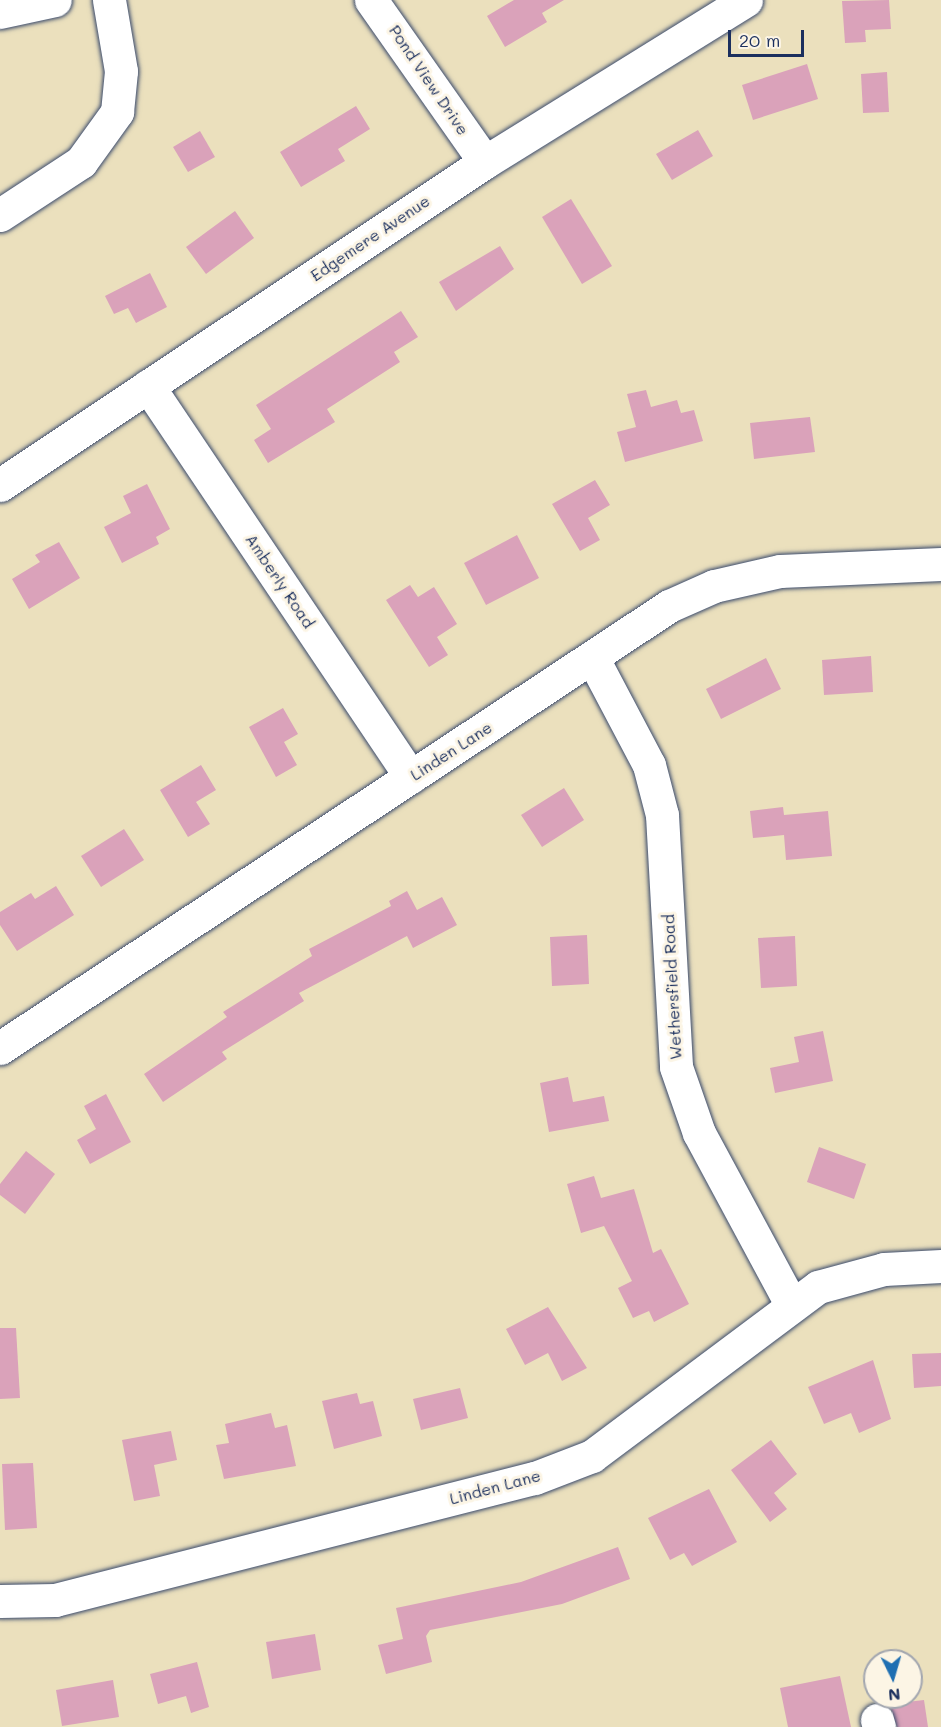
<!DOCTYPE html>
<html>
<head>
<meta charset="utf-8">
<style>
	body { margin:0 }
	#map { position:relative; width:941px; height:1727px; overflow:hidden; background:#ebe0bd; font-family:Mali,sans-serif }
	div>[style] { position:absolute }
	.building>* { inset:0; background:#daa2ba }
	.roads { filter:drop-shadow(0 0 2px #3a4a6c) drop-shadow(0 0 2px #3a4a6c) }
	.minor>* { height:33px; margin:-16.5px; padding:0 16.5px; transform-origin:16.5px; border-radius:16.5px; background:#fff }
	span { translate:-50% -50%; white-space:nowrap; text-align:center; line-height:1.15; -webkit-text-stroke:6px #fcf5e5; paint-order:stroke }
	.street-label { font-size:16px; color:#1b2f5e }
	.north { position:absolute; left:863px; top:1649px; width:60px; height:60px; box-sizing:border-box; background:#fcf5e5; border:2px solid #a2a6af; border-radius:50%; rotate:175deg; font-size:16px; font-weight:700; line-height:24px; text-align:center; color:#1b2f5e }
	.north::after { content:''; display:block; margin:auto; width:21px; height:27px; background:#1f6fb2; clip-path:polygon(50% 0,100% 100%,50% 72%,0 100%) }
	.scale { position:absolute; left:728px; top:30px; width:76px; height:27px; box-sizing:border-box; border:3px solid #1b2f5e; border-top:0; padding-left:8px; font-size:18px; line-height:21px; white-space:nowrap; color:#1b2f5e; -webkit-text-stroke:4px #fcf5e5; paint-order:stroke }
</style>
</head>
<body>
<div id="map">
	<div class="building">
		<div style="clip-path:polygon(514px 0,564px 0,542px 13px,547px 22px,505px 47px,487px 16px)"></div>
		<div style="clip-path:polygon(889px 0,891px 29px,865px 30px,866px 42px,845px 43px,842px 1px)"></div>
		<div style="clip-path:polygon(807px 64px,818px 99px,753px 120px,742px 85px)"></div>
		<div style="clip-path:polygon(887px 72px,889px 112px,863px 113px,861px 74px)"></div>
		<div style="clip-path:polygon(356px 106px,370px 129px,338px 149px,345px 161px,301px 187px,280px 152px)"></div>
		<div style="clip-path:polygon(698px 130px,713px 156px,672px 180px,656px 154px)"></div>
		<div style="clip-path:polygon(200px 131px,215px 157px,188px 172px,173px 147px)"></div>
		<div style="clip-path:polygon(571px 199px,612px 266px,582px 284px,542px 217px)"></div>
		<div style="clip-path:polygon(235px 211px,254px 238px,206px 274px,186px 247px)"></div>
		<div style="clip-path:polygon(500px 246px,514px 269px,456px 311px,439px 282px)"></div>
		<div style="clip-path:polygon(150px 273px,167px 307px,136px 323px,128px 308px,114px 314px,105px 296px)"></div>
		<div style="clip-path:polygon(401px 311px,418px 337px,394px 352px,400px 362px,327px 409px,335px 422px,268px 463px,254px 440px,271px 429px,256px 405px)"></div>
		<div style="clip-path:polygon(646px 390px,651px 407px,677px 400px,681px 413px,694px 410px,703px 441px,625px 462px,617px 432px,636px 427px,627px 394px)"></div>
		<div style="clip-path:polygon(810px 417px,815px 452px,754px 459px,750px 423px)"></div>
		<div style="clip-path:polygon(595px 480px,610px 505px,588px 518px,600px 540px,580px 551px,552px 504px)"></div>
		<div style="clip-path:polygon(147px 484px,170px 529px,156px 537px,159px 544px,122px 563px,104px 527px,131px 513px,123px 496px)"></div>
		<div style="clip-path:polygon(517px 535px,539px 578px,486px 605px,464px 563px)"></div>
		<div style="clip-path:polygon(59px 542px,80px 578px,29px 609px,12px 579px,40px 562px,35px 555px)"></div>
		<div style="clip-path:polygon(410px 585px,418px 597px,434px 587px,457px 624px,437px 637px,448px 655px,429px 667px,386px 600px)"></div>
		<div style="clip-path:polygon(871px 656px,873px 692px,824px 695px,822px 660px)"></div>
		<div style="clip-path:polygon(766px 658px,781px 689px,721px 719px,706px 689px)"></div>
		<div style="clip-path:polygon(283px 708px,298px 734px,284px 742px,297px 765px,276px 777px,249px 727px)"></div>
		<div style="clip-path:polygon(201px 765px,216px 790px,196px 802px,210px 824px,188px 837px,160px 790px)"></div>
		<div style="clip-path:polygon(564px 788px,584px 820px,542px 847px,521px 815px)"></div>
		<div style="clip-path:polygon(783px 807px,784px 815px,828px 811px,832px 856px,786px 860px,784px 835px,753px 838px,750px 811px)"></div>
		<div style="clip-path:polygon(124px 829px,144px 860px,101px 887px,81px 856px)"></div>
		<div style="clip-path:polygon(56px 886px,74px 915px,17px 951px,0 925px,0 912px,31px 893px,35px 899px)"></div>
		<div style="clip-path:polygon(407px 891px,417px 910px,442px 897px,457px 925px,413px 948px,407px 936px,299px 993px,304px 1001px,222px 1052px,227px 1059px,163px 1102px,144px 1074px,227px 1017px,223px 1012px,312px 956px,309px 949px,391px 906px,389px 901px)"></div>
		<div style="clip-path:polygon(587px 935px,589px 984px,552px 986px,550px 937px)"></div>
		<div style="clip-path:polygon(795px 936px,797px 986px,761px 988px,758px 938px)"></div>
		<div style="clip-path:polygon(823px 1031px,833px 1081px,775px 1093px,770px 1068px,799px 1062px,794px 1037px)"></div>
		<div style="clip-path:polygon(568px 1077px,573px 1102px,604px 1096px,609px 1121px,549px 1132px,540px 1083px)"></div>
		<div style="clip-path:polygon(106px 1094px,131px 1142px,90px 1164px,77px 1140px,96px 1129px,84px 1106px)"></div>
		<div style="clip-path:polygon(819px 1147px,866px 1164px,854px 1199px,807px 1182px)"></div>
		<div style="clip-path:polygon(26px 1151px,55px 1174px,25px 1214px,0 1195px,0 1184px)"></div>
		<div style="clip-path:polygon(594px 1176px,601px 1198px,634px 1189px,653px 1253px,661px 1249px,689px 1304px,654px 1322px,649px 1311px,633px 1318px,618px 1288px,632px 1281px,604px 1226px,581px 1233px,567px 1184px)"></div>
		<div style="clip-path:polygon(548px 1307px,587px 1368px,562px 1381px,548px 1353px,525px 1365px,506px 1329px)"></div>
		<div style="clip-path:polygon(0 1328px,16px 1328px,20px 1398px,0 1399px)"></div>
		<div style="clip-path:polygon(941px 1353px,941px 1386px,914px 1388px,912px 1354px)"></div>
		<div style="clip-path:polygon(873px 1360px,891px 1419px,859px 1433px,851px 1413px,824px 1424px,808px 1387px)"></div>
		<div style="clip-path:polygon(460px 1388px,468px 1418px,421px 1430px,413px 1399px)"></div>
		<div style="clip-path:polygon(357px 1393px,360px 1404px,373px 1401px,382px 1436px,334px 1449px,322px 1401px)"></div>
		<div style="clip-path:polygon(271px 1413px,275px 1428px,287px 1425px,296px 1466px,224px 1479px,216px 1445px,229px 1443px,225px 1424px)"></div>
		<div style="clip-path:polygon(171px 1431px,177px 1460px,154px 1465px,160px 1496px,134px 1501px,122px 1440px)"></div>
		<div style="clip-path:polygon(771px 1440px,797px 1474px,774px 1493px,787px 1509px,770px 1522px,731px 1470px)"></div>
		<div style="clip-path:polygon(33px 1463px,37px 1528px,5px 1530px,2px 1464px)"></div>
		<div style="clip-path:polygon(709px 1489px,737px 1542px,692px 1566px,684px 1553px,670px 1560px,648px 1518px)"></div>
		<div style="clip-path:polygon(618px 1547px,630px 1579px,562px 1604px,430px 1630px,426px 1636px,432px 1662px,386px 1674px,378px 1645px,403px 1639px,396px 1608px,521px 1582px)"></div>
		<div style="clip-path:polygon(315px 1634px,321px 1670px,272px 1679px,266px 1642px)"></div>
		<div style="clip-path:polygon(197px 1662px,209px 1707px,191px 1713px,186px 1696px,158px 1704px,150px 1674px)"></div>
		<div style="clip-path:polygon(840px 1676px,851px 1727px,788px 1727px,780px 1688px)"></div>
		<div style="clip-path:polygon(113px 1680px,119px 1717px,62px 1726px,56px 1690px)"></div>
		<div style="clip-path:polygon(924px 1700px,928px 1727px,897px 1727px,890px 1704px)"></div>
	</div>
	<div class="roads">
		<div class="minor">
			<div style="left:371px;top:0;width:198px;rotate:54.9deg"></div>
			<div style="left:0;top:12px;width:56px;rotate:-12.3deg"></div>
			<div style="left:0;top:215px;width:97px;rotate:-33.2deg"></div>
			<div style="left:81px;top:162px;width:62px;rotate:-54.2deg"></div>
			<div style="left:117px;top:112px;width:41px;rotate:-84.4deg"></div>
			<div style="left:121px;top:71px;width:72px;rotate:-99.6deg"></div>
			<div style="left:148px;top:386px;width:471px;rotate:56.1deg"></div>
			<div style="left:0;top:485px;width:583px;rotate:-33.66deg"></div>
			<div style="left:485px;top:162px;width:307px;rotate:-31.8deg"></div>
			<div style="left:592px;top:657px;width:122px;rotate:62.2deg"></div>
			<div style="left:649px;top:765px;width:52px;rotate:75.4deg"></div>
			<div style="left:662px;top:815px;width:252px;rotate:86.8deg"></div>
			<div style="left:676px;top:1067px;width:70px;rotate:70.8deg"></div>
			<div style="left:699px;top:1133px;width:196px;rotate:61.7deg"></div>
			<div style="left:0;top:1048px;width:802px;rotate:-33.45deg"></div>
			<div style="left:669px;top:606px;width:49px;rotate:-24deg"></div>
			<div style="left:714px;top:586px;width:68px;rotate:-12.8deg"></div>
			<div style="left:780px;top:571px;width:161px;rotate:-2.5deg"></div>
			<div style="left:0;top:1601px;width:55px;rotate:-1deg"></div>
			<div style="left:55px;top:1600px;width:495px;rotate:-14.3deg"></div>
			<div style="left:535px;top:1478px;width:61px;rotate:-21.1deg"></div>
			<div style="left:592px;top:1456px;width:282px;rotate:-36.8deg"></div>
			<div style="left:818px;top:1287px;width:68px;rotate:-15.3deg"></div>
			<div style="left:884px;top:1269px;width:57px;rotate:-3deg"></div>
			<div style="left:877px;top:1720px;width:7px;rotate:74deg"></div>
		</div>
	</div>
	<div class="street-label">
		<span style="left:429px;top:80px;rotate:56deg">Pond View Drive</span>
		<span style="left:370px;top:238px;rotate:-34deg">Edgemere Avenue</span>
		<span style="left:280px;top:581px;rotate:56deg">Amberly Road</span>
		<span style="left:451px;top:751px;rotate:-33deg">Linden Lane</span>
		<span style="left:672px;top:987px;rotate:-93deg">Wethersfield Road</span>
		<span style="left:495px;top:1487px;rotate:-15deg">Linden Lane</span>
	</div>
	<div class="north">N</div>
	<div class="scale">20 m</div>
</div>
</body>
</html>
